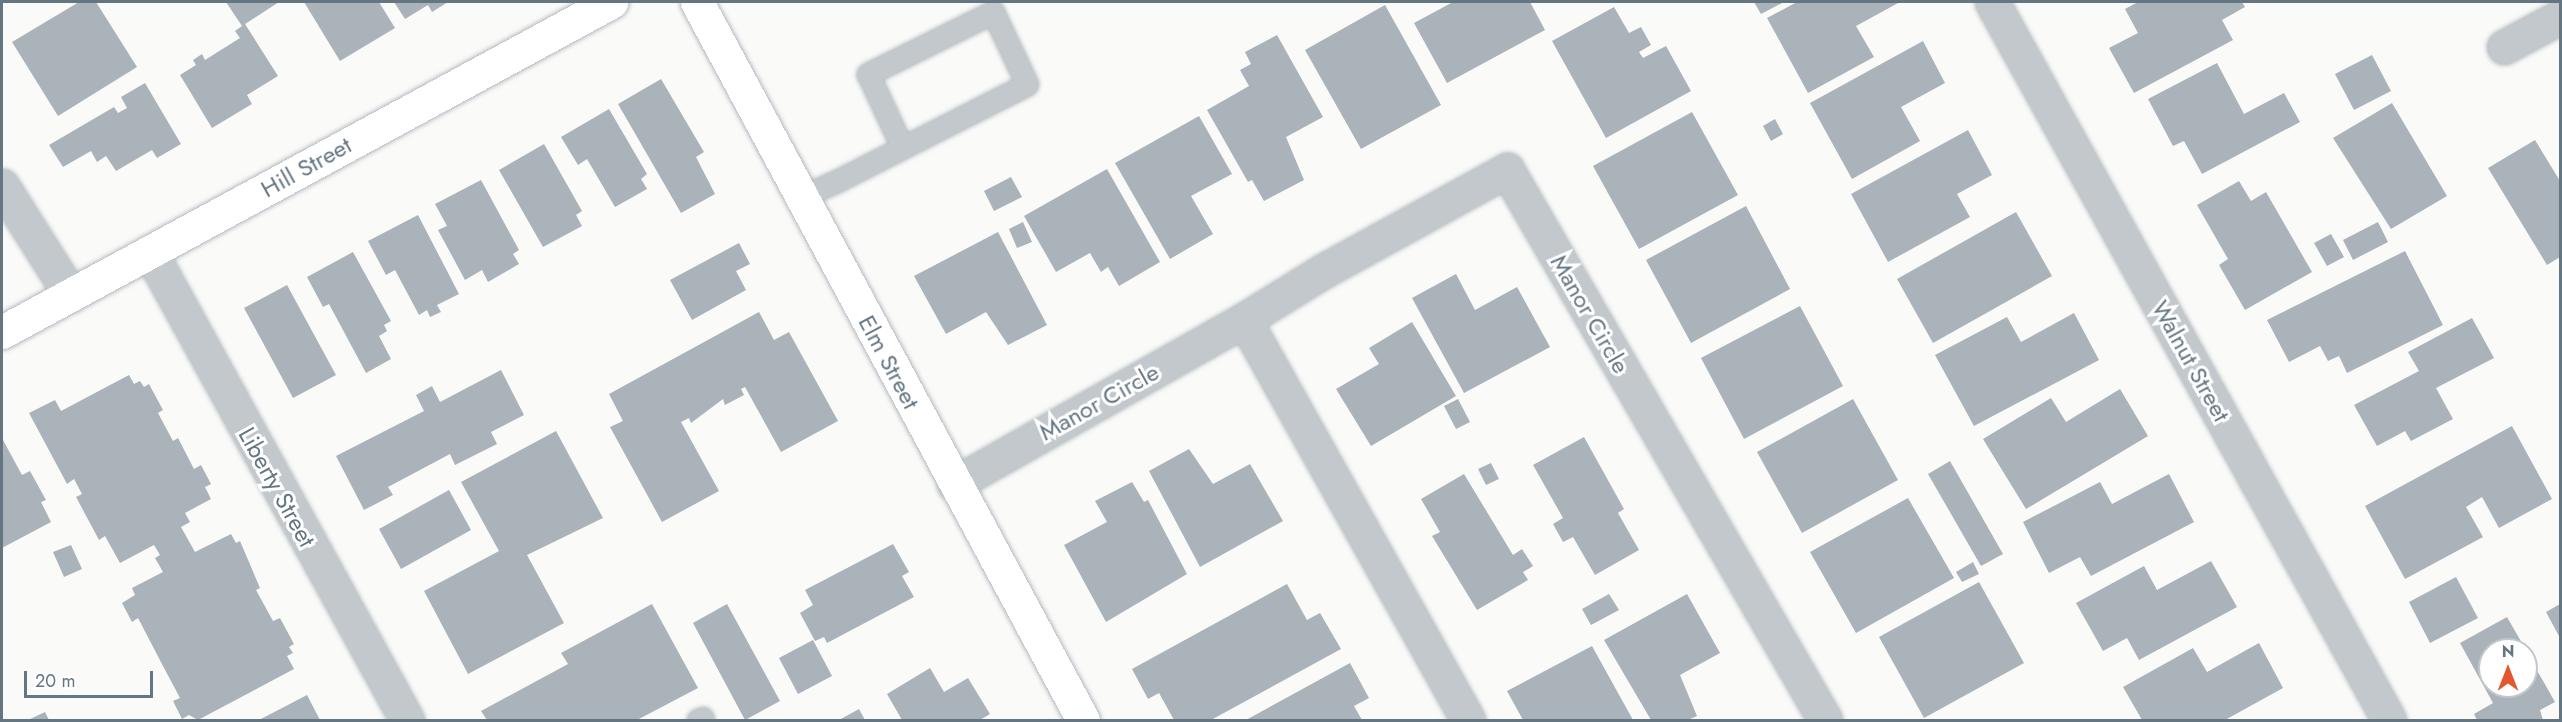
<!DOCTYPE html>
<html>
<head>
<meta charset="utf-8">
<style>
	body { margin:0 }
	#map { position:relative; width:2562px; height:722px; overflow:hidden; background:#fafaf8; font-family:Jost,sans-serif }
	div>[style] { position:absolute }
	.building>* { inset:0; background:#aab3b9 }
	.roads { filter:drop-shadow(0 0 2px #b3babf) drop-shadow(0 0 2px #b3babf) }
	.lane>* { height:21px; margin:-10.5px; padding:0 10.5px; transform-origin:10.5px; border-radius:10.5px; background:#c3c8cc }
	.street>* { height:33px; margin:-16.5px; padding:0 16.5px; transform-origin:16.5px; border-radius:16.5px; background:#c3c8cc }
	.secondary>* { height:33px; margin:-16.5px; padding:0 16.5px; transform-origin:16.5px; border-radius:16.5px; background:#fff }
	span { translate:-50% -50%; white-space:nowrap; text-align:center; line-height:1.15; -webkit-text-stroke:6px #fff; paint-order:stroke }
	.street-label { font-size:24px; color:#657683 }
	.frame { position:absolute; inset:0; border:3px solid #657683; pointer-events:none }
	.north { position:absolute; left:2478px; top:638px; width:60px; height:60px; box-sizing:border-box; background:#fff; border:2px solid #c1c8cd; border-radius:50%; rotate:0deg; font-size:16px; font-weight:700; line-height:24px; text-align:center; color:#657683 }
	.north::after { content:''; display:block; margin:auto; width:21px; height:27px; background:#e4572e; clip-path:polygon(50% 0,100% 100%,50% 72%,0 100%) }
	.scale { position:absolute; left:24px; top:671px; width:129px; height:27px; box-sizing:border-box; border:3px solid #657683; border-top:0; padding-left:8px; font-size:18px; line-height:21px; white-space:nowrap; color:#657683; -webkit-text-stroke:4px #fff; paint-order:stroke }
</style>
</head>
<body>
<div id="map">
	<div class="building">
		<div style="clip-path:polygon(79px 2px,96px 2px,137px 67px,58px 116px,12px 42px)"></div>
		<div style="clip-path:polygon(226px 2px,279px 2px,245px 24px,278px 76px,247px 95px,252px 104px,212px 128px,180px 75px,196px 65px,193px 60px,202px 54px,205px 60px,240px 38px,235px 31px,242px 26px)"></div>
		<div style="clip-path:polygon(304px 2px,379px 2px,395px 28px,340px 61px)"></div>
		<div style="clip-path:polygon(394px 2px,448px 2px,432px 12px,428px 5px,405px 19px)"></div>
		<div style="clip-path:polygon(1453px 2px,1530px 2px,1545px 30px,1447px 83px,1414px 23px)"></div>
		<div style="clip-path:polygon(1754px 2px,1784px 2px,1761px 14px)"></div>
		<div style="clip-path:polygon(1797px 2px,1900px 2px,1856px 26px,1874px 57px,1808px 93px,1767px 18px)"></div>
		<div style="clip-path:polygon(2138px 2px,2242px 2px,2245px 7px,2222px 20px,2233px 40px,2134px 93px,2109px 48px,2138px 33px,2125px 9px)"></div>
		<div style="clip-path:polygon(1385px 5px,1441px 105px,1361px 149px,1305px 50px)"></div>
		<div style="clip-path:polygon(1614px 7px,1629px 33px,1641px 27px,1651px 45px,1639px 52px,1643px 58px,1666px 46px,1691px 91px,1606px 138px,1552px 41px)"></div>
		<div style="clip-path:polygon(1277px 35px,1323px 117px,1286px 137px,1304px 180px,1264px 201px,1252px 180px,1248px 182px,1207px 110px,1249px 86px,1240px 70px,1251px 64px,1245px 52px)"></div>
		<div style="clip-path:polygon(1923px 41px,1945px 83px,1901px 107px,1920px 141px,1852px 179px,1810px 103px)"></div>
		<div style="clip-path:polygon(2372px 55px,2391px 91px,2354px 110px,2335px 74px)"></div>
		<div style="clip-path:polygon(2217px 63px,2244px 114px,2284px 93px,2300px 122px,2202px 174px,2184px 141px,2173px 146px,2148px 99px)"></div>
		<div style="clip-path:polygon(661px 79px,704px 152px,696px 157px,715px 194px,681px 213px,618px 104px)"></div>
		<div style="clip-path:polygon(145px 83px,181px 144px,157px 158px,152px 150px,116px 171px,106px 156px,97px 162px,91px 151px,63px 167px,49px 145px,114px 107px,118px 113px,127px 108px,121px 97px)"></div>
		<div style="clip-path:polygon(2392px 103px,2447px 196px,2391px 229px,2333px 138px)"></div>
		<div style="clip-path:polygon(609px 109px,647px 174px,641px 179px,647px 189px,615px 207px,587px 159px,578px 165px,561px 137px)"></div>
		<div style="clip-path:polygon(1692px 112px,1738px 195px,1639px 249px,1593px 166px)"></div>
		<div style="clip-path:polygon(1199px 116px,1232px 174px,1191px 196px,1213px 234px,1170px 259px,1115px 163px)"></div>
		<div style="clip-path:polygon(1775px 119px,1783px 134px,1771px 141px,1763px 126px)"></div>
		<div style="clip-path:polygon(1968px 130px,1992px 175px,1957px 194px,1970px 217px,1888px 262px,1851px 194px)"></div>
		<div style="clip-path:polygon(2535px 140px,2560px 181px,2560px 257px,2547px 265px,2488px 168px)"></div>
		<div style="clip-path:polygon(544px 144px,582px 211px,576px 215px,582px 226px,543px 247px,499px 170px)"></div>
		<div style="clip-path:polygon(1107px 169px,1160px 262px,1119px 286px,1108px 267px,1101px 272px,1090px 253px,1056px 272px,1024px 216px)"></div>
		<div style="clip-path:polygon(1011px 177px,1022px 197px,994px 211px,984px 191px)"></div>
		<div style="clip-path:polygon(481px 180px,519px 250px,513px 254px,519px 264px,488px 282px,482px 270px,465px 280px,438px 230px,447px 226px,435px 204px)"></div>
		<div style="clip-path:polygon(2239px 181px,2251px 201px,2266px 192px,2312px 272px,2245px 310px,2219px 265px,2228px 259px,2197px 205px)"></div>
		<div style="clip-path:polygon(1746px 206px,1790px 289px,1691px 343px,1646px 260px)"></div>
		<div style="clip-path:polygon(2016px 212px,2052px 276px,1933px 343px,1897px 279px)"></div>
		<div style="clip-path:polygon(418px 215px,459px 294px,437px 305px,441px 312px,430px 317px,427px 310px,419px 315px,395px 270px,386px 275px,368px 241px)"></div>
		<div style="clip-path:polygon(1023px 222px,1032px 242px,1017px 248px,1009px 229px)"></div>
		<div style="clip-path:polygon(2378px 222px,2388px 242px,2353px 260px,2343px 240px)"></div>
		<div style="clip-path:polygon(998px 232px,1047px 325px,1008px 345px,986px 312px,946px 334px,914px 276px)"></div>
		<div style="clip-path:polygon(2331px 234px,2344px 257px,2327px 266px,2314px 243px)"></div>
		<div style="clip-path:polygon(739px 243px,750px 264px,736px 271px,746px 290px,692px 320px,670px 280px)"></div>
		<div style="clip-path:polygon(2405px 251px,2443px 325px,2347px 373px,2339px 356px,2328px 361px,2320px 346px,2289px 362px,2267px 320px)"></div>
		<div style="clip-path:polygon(353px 252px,391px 321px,384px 325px,387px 331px,379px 336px,391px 359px,366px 373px,329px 304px,323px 307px,307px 277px)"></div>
		<div style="clip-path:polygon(1456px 274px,1475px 310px,1517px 287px,1550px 347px,1464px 393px,1412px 298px)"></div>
		<div style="clip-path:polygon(287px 285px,336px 375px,293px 398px,244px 308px)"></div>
		<div style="clip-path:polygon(1800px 306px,1843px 386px,1744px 439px,1701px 358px)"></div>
		<div style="clip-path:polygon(759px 312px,774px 340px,789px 332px,838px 421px,781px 452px,745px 387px,741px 389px,744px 395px,725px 405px,723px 399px,691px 423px,689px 418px,681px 422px,719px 491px,662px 522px,610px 427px,623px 421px,609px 394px)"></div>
		<div style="clip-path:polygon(2074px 313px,2099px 360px,1974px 426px,1935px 355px,2007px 317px,2021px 342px)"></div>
		<div style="clip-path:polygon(2472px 318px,2494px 358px,2436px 388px,2453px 419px,2411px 441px,2405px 431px,2377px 446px,2354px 405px,2419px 371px,2408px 352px)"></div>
		<div style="clip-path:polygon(1412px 322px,1456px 396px,1371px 446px,1336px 389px,1379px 364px,1369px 348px)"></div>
		<div style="clip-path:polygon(501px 370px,524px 415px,491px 432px,497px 444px,455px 465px,450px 454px,388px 487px,393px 495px,364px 510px,336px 456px,424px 411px,416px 395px,432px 386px,440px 402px)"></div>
		<div style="clip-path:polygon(129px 375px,134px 384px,140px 381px,144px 387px,149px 384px,163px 410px,158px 413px,173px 441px,178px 438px,194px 469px,201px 465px,211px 484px,205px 487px,211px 499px,185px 513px,190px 522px,181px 527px,195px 552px,231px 534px,236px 543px,240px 541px,260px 588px,256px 590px,273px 621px,280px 618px,294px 644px,289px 647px,293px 653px,287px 656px,294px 669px,198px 720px,189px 715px,182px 719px,173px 701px,180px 698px,163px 666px,138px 618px,132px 622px,122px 603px,135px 595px,132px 588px,163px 572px,155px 558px,160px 555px,154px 545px,120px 563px,105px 536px,99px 540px,76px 497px,82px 494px,74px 479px,67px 484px,29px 413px,55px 400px,61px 411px)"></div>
		<div style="clip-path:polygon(2120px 389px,2148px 436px,2026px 509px,1983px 439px,2051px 398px,2066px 422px)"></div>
		<div style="clip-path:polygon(1458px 399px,1470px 422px,1456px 429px,1444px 406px)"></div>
		<div style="clip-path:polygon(1853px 399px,1898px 480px,1802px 533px,1757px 452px)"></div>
		<div style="clip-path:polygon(2512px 426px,2552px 499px,2499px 528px,2482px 497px,2466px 507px,2483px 537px,2405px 579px,2365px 506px)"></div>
		<div style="clip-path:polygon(556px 431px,603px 518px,527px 555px,564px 623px,468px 674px,424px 591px,499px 551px,461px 482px)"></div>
		<div style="clip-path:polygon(1584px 437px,1624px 509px,1618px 513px,1639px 550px,1595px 575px,1573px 537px,1563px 542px,1553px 524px,1563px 518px,1533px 465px)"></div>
		<div style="clip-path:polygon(3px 440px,22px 475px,30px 471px,46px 500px,41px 502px,51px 522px,2px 548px)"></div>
		<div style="clip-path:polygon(1189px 449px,1213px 484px,1250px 464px,1283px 521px,1200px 567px,1149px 471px)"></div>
		<div style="clip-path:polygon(1950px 461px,2003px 554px,1981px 566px,1928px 474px)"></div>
		<div style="clip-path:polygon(1491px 463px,1499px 479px,1486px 485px,1478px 469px)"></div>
		<div style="clip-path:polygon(1464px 474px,1513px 555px,1522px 549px,1533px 566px,1523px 572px,1528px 580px,1477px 610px,1432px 536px,1440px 532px,1421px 499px)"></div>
		<div style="clip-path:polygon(2169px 474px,2194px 522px,2091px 576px,2080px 557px,2049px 573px,2023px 522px,2100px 482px,2112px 504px)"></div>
		<div style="clip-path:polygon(1132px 482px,1144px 502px,1148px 500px,1187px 574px,1106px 622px,1064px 545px,1107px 522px,1095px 501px)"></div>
		<div style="clip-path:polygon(449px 490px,471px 530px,401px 569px,379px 529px)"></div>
		<div style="clip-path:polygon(1908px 498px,1954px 578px,1856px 633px,1810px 552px)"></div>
		<div style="clip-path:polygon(893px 544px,909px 572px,902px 576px,914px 597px,827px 643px,824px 637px,815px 641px,800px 613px,813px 605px,805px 590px)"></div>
		<div style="clip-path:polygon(71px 545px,82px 569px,64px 577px,53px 552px)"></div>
		<div style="clip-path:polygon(2211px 561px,2237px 607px,2139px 660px,2127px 638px,2103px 651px,2076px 603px,2144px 566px,2157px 590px)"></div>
		<div style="clip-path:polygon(1973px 562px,1979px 574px,1962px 582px,1956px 572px)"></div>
		<div style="clip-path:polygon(2456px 577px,2478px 618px,2430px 643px,2409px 602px)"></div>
		<div style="clip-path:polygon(1979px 582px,2024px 663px,1924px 718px,1879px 637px)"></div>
		<div style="clip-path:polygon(1287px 584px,1307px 620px,1320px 613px,1341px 649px,1211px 720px,1174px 720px,1159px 693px,1148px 699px,1132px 669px)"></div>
		<div style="clip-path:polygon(1609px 594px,1619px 610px,1591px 625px,1582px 609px)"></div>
		<div style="clip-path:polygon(1687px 594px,1720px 653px,1680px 675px,1697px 716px,1688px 720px,1651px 720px,1604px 640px)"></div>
		<div style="clip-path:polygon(652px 604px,698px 688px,637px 720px,487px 720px,481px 711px,568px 664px,561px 653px)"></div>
		<div style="clip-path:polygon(727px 604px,780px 701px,745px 720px,693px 623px)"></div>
		<div style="clip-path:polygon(2560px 604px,2560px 638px,2546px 612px)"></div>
		<div style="clip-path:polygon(2507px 617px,2526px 650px,2490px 650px,2490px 686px,2526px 686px,2526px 651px,2555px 702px,2540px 710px,2543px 720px,2477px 720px,2474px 714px,2493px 703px,2460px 643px)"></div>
		<div style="clip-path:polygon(813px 640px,832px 676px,798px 694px,779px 658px)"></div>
		<div style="clip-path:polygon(2259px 643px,2283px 688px,2225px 720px,2142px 720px,2123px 687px,2193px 648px,2207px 672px)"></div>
		<div style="clip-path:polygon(1592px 646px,1633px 720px,1523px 720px,1507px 691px)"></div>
		<div style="clip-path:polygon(1350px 663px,1369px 698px,1354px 706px,1362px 720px,1246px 720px)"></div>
		<div style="clip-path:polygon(930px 668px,944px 692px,968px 678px,990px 714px,980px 720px,902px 720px,887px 694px)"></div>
		<div style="clip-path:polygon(307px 695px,320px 720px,259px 720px)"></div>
		<div style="clip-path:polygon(859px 709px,865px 720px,839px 720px)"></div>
		<div style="clip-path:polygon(45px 712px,49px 720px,28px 720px)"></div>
	</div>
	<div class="roads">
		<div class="lane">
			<div style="left:801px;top:197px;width:39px;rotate:-24deg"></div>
			<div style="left:837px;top:181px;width:213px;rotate:-27deg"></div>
			<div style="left:1027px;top:84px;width:80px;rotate:-115.3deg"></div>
			<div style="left:993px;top:12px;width:140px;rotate:153.6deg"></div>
			<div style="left:868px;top:74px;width:81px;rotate:65deg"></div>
			<div style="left:698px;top:720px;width:5px;rotate:-22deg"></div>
		</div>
		<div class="street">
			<div style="left:1992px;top:2px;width:820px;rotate:61.06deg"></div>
			<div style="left:2504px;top:47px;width:64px;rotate:-28.2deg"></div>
			<div style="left:2px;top:186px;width:129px;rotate:57.7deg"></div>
			<div style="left:150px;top:252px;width:534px;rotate:61.23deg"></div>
			<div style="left:954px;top:484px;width:333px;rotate:-29.5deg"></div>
			<div style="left:1468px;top:720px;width:458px;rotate:-119.2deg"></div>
			<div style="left:1244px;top:320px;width:95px;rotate:-31.7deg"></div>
			<div style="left:1325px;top:270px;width:208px;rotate:-28.8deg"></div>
			<div style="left:1507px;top:170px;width:635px;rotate:59.96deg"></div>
		</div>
		<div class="secondary">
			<div style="left:697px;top:2px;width:815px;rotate:61.74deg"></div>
			<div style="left:2px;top:332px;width:693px;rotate:-28.45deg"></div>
		</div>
	</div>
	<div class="street-label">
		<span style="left:306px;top:167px;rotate:-29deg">Hill Street</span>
		<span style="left:1590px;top:314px;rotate:60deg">Manor Circle</span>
		<span style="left:2191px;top:361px;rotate:61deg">Walnut Street</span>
		<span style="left:889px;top:362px;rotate:62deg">Elm Street</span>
		<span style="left:1099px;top:402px;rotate:-29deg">Manor Circle</span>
		<span style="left:277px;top:487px;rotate:61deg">Liberty Street</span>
	</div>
	<div class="frame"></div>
	<div class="north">N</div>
	<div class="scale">20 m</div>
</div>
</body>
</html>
